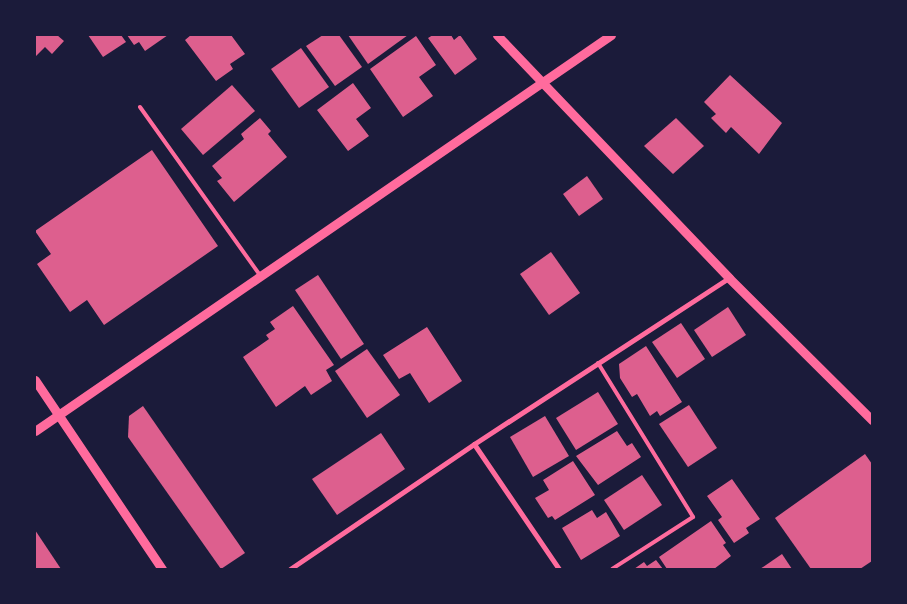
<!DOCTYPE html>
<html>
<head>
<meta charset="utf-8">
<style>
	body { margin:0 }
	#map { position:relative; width:907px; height:604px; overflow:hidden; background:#1b1b3a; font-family:Rubik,sans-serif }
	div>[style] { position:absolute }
	.building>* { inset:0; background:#dd5f8e }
	.service>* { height:4px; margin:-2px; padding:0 2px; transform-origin:2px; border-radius:2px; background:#ff6b9d }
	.minor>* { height:5px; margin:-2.5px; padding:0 2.5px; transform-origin:2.5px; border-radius:2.5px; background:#ff6b9d }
	.tertiary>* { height:9px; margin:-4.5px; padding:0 4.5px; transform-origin:4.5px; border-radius:4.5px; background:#ff6b9d }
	span { translate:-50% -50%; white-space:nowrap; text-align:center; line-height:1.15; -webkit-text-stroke:4.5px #1b1b3a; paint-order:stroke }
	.frame { position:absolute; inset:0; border:36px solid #1b1b3a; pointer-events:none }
</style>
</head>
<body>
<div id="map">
	<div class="building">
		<div style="clip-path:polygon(35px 35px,57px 35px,64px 41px,52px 54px,45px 47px,35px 57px)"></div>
		<div style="clip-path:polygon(88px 35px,121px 35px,126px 42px,103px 57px)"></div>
		<div style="clip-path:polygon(127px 35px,168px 35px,145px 51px,139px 42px,134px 45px)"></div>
		<div style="clip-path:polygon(191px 35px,231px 35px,245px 54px,230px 64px,233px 69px,216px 81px,185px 40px)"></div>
		<div style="clip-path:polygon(323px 35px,339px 35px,362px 67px,335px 86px,306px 46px)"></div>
		<div style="clip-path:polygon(348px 35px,408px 35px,368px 64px)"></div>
		<div style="clip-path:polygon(433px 35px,451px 35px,454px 40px,460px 35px,477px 59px,455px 75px,428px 38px)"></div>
		<div style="clip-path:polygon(416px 36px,436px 65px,419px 77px,433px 96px,403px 117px,370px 69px)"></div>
		<div style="clip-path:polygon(301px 48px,329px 87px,299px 108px,271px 69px)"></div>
		<div style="clip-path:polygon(730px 75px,782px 123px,759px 154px,731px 127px,726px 133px,711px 118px,716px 114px,704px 102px)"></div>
		<div style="clip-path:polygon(353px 83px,371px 108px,356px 119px,369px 136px,348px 151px,317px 110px)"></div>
		<div style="clip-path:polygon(232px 85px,255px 111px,203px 155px,181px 129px)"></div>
		<div style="clip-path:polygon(260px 118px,271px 131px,268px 134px,287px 157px,234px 202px,217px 181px,222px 178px,212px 166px,244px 139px,241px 134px)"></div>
		<div style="clip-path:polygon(676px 118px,704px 146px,673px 174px,644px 146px)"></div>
		<div style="clip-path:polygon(152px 150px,218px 246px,104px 325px,87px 300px,70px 312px,37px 264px,51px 254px,35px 231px)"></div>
		<div style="clip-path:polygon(587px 176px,603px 199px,579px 216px,563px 194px)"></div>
		<div style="clip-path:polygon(551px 252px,580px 293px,549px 315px,520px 274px)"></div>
		<div style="clip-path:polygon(318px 275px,364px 344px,341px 359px,295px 290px)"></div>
		<div style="clip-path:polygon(293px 306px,334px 365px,326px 370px,332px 381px,311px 395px,305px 386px,276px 407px,243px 357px,269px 339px,266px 335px,275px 329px,270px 322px)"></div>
		<div style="clip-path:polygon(728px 307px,746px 335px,712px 357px,694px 330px)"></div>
		<div style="clip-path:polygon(681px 323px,705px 359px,677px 378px,652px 342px)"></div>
		<div style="clip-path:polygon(427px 327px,462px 381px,429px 403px,410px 373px,399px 379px,383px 355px)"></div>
		<div style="clip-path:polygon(646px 346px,682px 402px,660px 416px,657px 411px,650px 416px,637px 394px,632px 397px,620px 378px,619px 364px)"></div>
		<div style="clip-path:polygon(367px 349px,400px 395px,367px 418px,335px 371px)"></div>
		<div style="clip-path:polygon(598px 392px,618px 424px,576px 450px,556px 418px)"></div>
		<div style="clip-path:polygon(689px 405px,717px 448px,688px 467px,659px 424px)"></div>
		<div style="clip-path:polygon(143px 406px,245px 553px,221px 569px,128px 437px,129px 416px)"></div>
		<div style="clip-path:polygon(545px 416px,569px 456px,533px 477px,510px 437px)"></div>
		<div style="clip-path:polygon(617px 431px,627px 446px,632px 443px,641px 457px,598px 485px,576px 456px)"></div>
		<div style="clip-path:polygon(381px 433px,405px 469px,337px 515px,312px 479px)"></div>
		<div style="clip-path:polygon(865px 454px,872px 464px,872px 561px,860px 569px,811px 569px,775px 518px)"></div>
		<div style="clip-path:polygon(573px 461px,595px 495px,555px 520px,552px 516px,548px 518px,535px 498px,549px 490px,543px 480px)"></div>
		<div style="clip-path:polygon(642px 475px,662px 505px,624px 530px,604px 500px)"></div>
		<div style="clip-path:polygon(732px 479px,760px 519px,746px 528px,749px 533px,734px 543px,718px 520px,722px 517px,707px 496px)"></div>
		<div style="clip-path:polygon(592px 510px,597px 518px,606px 512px,620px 536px,581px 560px,562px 528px)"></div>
		<div style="clip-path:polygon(711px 521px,726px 543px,723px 545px,731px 556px,714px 569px,667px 569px,659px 557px)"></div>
		<div style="clip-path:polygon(35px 530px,61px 569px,35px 569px)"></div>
		<div style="clip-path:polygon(782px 554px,792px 569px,760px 569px)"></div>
		<div style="clip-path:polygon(656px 560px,663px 569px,634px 569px,644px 562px,647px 566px)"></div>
	</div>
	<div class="service">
		<div style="left:140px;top:107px;width:206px;rotate:54.5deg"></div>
		<div style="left:598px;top:363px;width:181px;rotate:58.3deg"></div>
		<div style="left:693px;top:517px;width:96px;rotate:147.3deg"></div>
	</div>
	<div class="minor">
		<div style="left:474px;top:444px;width:151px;rotate:55.8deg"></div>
		<div style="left:290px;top:569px;width:222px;rotate:-34.2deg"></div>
		<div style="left:474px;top:444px;width:304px;rotate:-33.1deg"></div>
	</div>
	<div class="tertiary">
		<div style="left:497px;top:35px;width:336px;rotate:46.3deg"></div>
		<div style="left:729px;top:278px;width:202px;rotate:44.8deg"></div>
		<div style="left:35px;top:380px;width:228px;rotate:56.1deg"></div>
		<div style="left:35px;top:431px;width:699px;rotate:-34.51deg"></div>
	</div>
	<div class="frame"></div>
</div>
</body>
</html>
